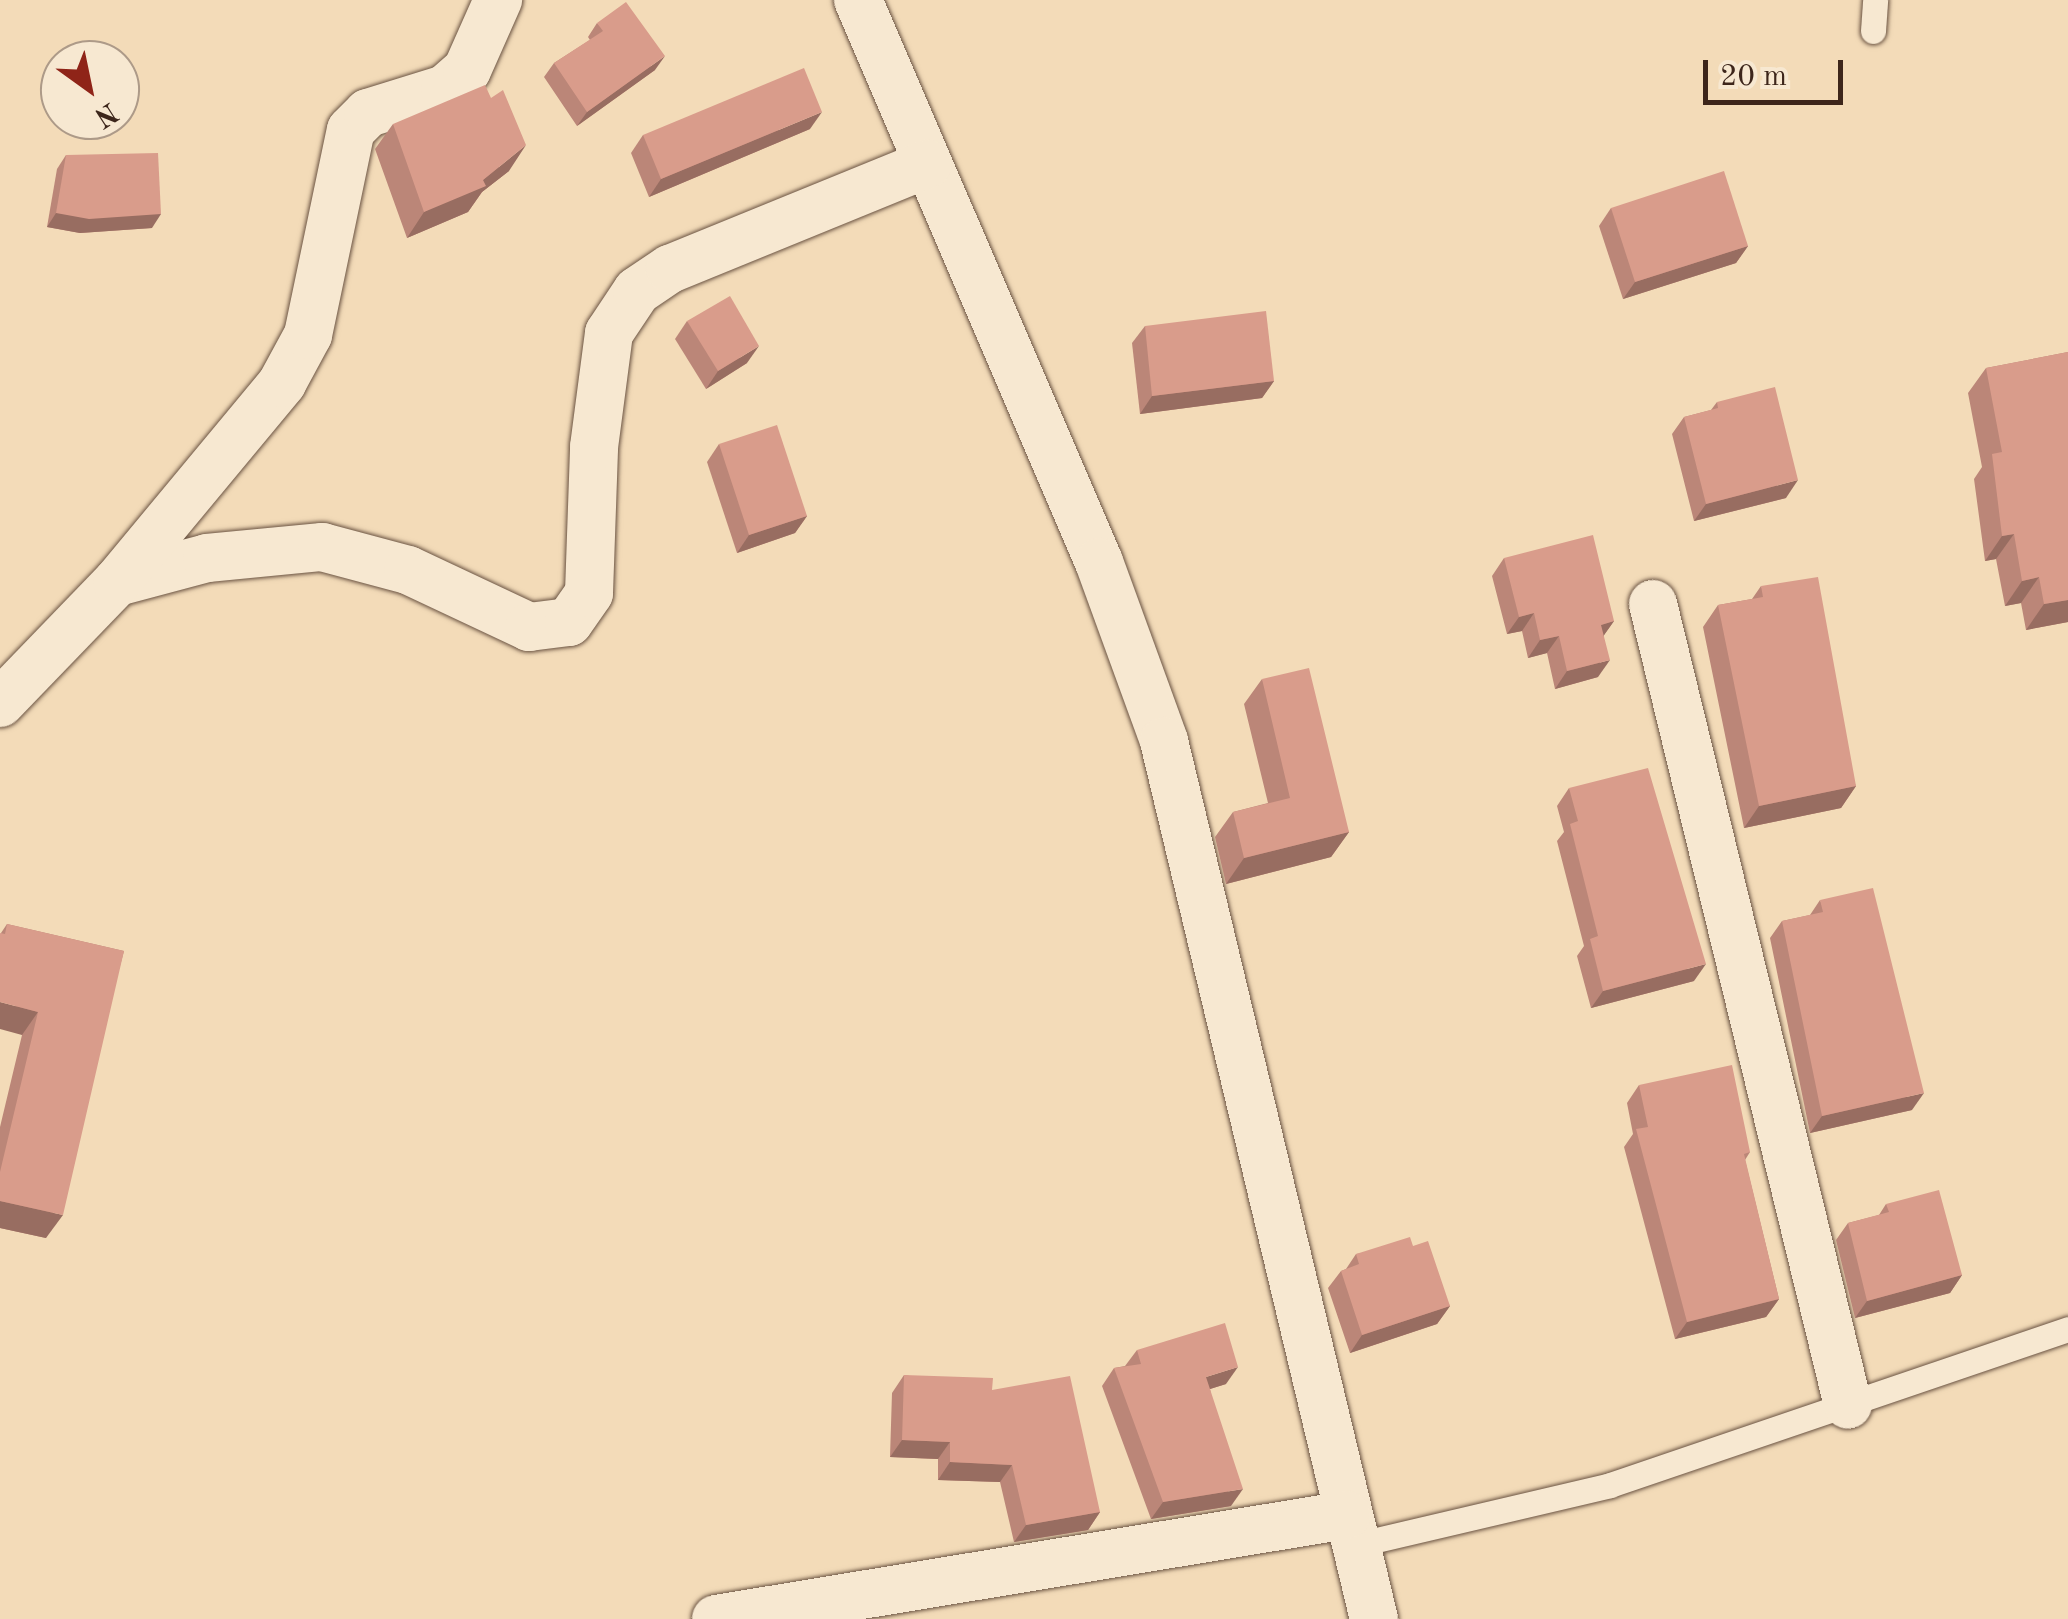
<!DOCTYPE html>
<html>
<head>
<meta charset="utf-8">
<style>
	body { margin:0 }
	#map { position:relative; width:2068px; height:1619px; overflow:hidden; background:#f3dbb8; font-family:"Old Standard TT",serif }
	div>[style] { position:absolute }
	.roads { filter:drop-shadow(0 0 2px #6a5342) drop-shadow(0 0 2px #6a5342) }
	.service>* { height:25px; margin:-12.5px; padding:0 12.5px; transform-origin:12.5px; border-radius:12.5px; background:#f7e8d1 }
	.minor>* { height:48px; margin:-24px; padding:0 24px; transform-origin:24px; border-radius:24px; background:#f7e8d1 }
	.wall>* { inset:0; background:#bb8678 }
	.shaded-wall>* { inset:0; background:#986d61 }
	.building>* { inset:0; background:#d99c8b }
	span { translate:-50% -50%; white-space:nowrap; text-align:center; line-height:1.15; -webkit-text-stroke:9px #f7e8d1; paint-order:stroke }
	.north { position:absolute; left:40px; top:40px; width:100px; height:100px; box-sizing:border-box; background:#f7e8d1; border:2px solid #ad9a88; border-radius:50%; rotate:147deg; font-size:28px; font-weight:700; line-height:40px; text-align:center; color:#3d261b }
	.north::after { content:''; display:block; margin:auto; width:35px; height:45px; background:#8f2418; clip-path:polygon(50% 0,100% 100%,50% 72%,0 100%) }
	.scale { position:absolute; left:1703px; top:60px; width:140px; height:45px; box-sizing:border-box; border:5px solid #3d261b; border-top:0; padding-left:12px; font-size:30px; line-height:35px; white-space:nowrap; color:#3d261b; -webkit-text-stroke:8px #f7e8d1; paint-order:stroke }
</style>
</head>
<body>
<div id="map">
	<div class="roads">
		<div class="service">
			<div style="left:1873px;top:31px;width:31px;rotate:-86deg"></div>
			<div style="left:1355px;top:1545px;width:262px;rotate:-13.2deg"></div>
			<div style="left:1610px;top:1485px;width:484px;rotate:-18.8deg"></div>
		</div>
		<div class="minor">
			<div style="left:858px;top:0;width:611px;rotate:66.79deg"></div>
			<div style="left:1099px;top:562px;width:190px;rotate:70deg"></div>
			<div style="left:1164px;top:741px;width:903px;rotate:76.55deg"></div>
			<div style="left:117px;top:582px;width:93px;rotate:-14.9deg"></div>
			<div style="left:207px;top:558px;width:116px;rotate:-5.5deg"></div>
			<div style="left:322px;top:547px;width:89px;rotate:15deg"></div>
			<div style="left:408px;top:570px;width:134px;rotate:25.2deg"></div>
			<div style="left:529px;top:627px;width:40px;rotate:-7.1deg"></div>
			<div style="left:569px;top:622px;width:35px;rotate:-55deg"></div>
			<div style="left:589px;top:593px;width:146px;rotate:-88deg"></div>
			<div style="left:594px;top:447px;width:115px;rotate:-82.5deg"></div>
			<div style="left:609px;top:333px;width:50px;rotate:-56.3deg"></div>
			<div style="left:637px;top:291px;width:40px;rotate:-34deg"></div>
			<div style="left:670px;top:269px;width:278px;rotate:-22.2deg"></div>
			<div style="left:1653px;top:604px;width:824px;rotate:76.32deg"></div>
			<div style="left:0;top:703px;width:168px;rotate:-46deg"></div>
			<div style="left:117px;top:582px;width:259px;rotate:-50.3deg"></div>
			<div style="left:282px;top:383px;width:55px;rotate:-61.6deg"></div>
			<div style="left:308px;top:335px;width:209px;rotate:-78.2deg"></div>
			<div style="left:351px;top:130px;width:24px;rotate:-45deg"></div>
			<div style="left:368px;top:113px;width:81px;rotate:-17.3deg"></div>
			<div style="left:445px;top:89px;width:29px;rotate:-41deg"></div>
			<div style="left:467px;top:70px;width:77px;rotate:-66.1deg"></div>
			<div style="left:716px;top:1619px;width:639px;rotate:-9.37deg"></div>
		</div>
	</div>
	<div class="wall">
		<div style="clip-path:polygon(597px 23px,655px 70px,577px 126px,544px 77px,554px 63px,590px 40px,588px 37px)"></div>
		<div style="clip-path:polygon(393px 124px,509px 171px,482px 192px,468px 212px,407px 238px,375px 149px)"></div>
		<div style="clip-path:polygon(810px 129px,649px 197px,631px 153px,643px 135px)"></div>
		<div style="clip-path:polygon(66px 155px,152px 228px,80px 233px,47px 227px,57px 169px)"></div>
		<div style="clip-path:polygon(1611px 208px,1748px 246px,1736px 263px,1623px 299px,1599px 226px)"></div>
		<div style="clip-path:polygon(687px 321px,747px 363px,706px 389px,675px 339px)"></div>
		<div style="clip-path:polygon(1145px 326px,1274px 381px,1262px 398px,1140px 414px,1132px 343px)"></div>
		<div style="clip-path:polygon(2068px 352px,2068px 622px,2026px 630px,2021px 603px,2005px 606px,1996px 559px,1985px 561px,1974px 479px,1982px 467px,1968px 393px,1986px 368px)"></div>
		<div style="clip-path:polygon(1717px 402px,1786px 498px,1694px 521px,1672px 434px,1684px 417px,1711px 410px)"></div>
		<div style="clip-path:polygon(719px 444px,807px 516px,795px 533px,737px 553px,707px 462px)"></div>
		<div style="clip-path:polygon(1504px 558px,1614px 621px,1604px 635px,1598px 677px,1555px 689px,1547px 653px,1528px 658px,1522px 631px,1507px 634px,1492px 576px)"></div>
		<div style="clip-path:polygon(1761px 586px,1856px 786px,1841px 808px,1744px 828px,1703px 627px,1718px 605px,1752px 599px)"></div>
		<div style="clip-path:polygon(1262px 679px,1349px 832px,1331px 857px,1226px 884px,1215px 837px,1233px 812px,1268px 803px,1244px 704px)"></div>
		<div style="clip-path:polygon(1569px 788px,1694px 981px,1591px 1008px,1577px 956px,1584px 946px,1557px 841px,1564px 832px,1557px 806px)"></div>
		<div style="clip-path:polygon(1820px 900px,1912px 1110px,1810px 1133px,1770px 938px,1782px 921px,1810px 915px)"></div>
		<div style="clip-path:polygon(7px 924px,124px 951px,46px 1238px,0 1228px,0 1127px,22px 1035px,1px 933px)"></div>
		<div style="clip-path:polygon(1639px 1085px,1750px 1152px,1745px 1160px,1779px 1299px,1766px 1317px,1675px 1339px,1624px 1147px,1633px 1134px,1627px 1103px)"></div>
		<div style="clip-path:polygon(1886px 1204px,1962px 1275px,1950px 1293px,1855px 1318px,1836px 1240px,1848px 1223px,1879px 1215px)"></div>
		<div style="clip-path:polygon(1413px 1246px,1450px 1306px,1437px 1324px,1350px 1353px,1328px 1288px,1341px 1271px,1346px 1269px,1356px 1254px)"></div>
		<div style="clip-path:polygon(1137px 1350px,1226px 1384px,1210px 1389px,1231px 1506px,1151px 1519px,1102px 1386px,1114px 1368px,1125px 1366px)"></div>
		<div style="clip-path:polygon(904px 1375px,992px 1390px,1100px 1512px,1088px 1530px,1014px 1542px,1000px 1482px,938px 1480px,938px 1459px,890px 1457px,892px 1393px)"></div>
	</div>
	<div class="shaded-wall">
		<div style="clip-path:polygon(665px 56px,655px 70px,577px 126px,587px 112px)"></div>
		<div style="clip-path:polygon(822px 112px,810px 129px,649px 197px,661px 179px)"></div>
		<div style="clip-path:polygon(526px 145px,509px 171px,482px 192px,468px 212px,407px 238px,424px 212px,483px 180px)"></div>
		<div style="clip-path:polygon(56px 213px,161px 214px,152px 228px,80px 233px,47px 227px)"></div>
		<div style="clip-path:polygon(1748px 246px,1736px 263px,1623px 299px,1635px 282px)"></div>
		<div style="clip-path:polygon(759px 346px,747px 363px,706px 389px,718px 371px)"></div>
		<div style="clip-path:polygon(1274px 381px,1262px 398px,1140px 414px,1152px 396px)"></div>
		<div style="clip-path:polygon(1798px 480px,1786px 498px,1694px 521px,1706px 504px)"></div>
		<div style="clip-path:polygon(807px 516px,795px 533px,737px 553px,749px 535px)"></div>
		<div style="clip-path:polygon(2014px 534px,1996px 559px,1985px 561px,2002px 536px)"></div>
		<div style="clip-path:polygon(2039px 577px,2021px 603px,2005px 606px,2022px 581px)"></div>
		<div style="clip-path:polygon(2068px 600px,2068px 622px,2026px 630px,2044px 604px)"></div>
		<div style="clip-path:polygon(1534px 613px,1522px 631px,1507px 634px,1519px 617px)"></div>
		<div style="clip-path:polygon(1614px 621px,1602px 638px,1601px 625px)"></div>
		<div style="clip-path:polygon(1559px 636px,1547px 653px,1528px 658px,1540px 640px)"></div>
		<div style="clip-path:polygon(1610px 660px,1598px 677px,1555px 689px,1567px 671px)"></div>
		<div style="clip-path:polygon(1856px 786px,1841px 808px,1744px 828px,1759px 806px)"></div>
		<div style="clip-path:polygon(1349px 832px,1331px 857px,1226px 884px,1244px 858px)"></div>
		<div style="clip-path:polygon(1706px 964px,1694px 981px,1591px 1008px,1603px 991px)"></div>
		<div style="clip-path:polygon(0 1002px,38px 1012px,22px 1035px,0 1029px)"></div>
		<div style="clip-path:polygon(1924px 1093px,1912px 1110px,1810px 1133px,1822px 1116px)"></div>
		<div style="clip-path:polygon(0 1201px,63px 1215px,46px 1238px,0 1228px)"></div>
		<div style="clip-path:polygon(1962px 1275px,1950px 1293px,1855px 1318px,1867px 1301px)"></div>
		<div style="clip-path:polygon(1779px 1299px,1766px 1317px,1675px 1339px,1687px 1322px)"></div>
		<div style="clip-path:polygon(1450px 1306px,1437px 1324px,1350px 1353px,1362px 1335px)"></div>
		<div style="clip-path:polygon(1238px 1367px,1226px 1384px,1194px 1394px,1206px 1377px)"></div>
		<div style="clip-path:polygon(902px 1440px,950px 1442px,938px 1459px,890px 1457px)"></div>
		<div style="clip-path:polygon(950px 1462px,1012px 1465px,1000px 1482px,938px 1480px)"></div>
		<div style="clip-path:polygon(1243px 1489px,1231px 1506px,1151px 1519px,1163px 1502px)"></div>
		<div style="clip-path:polygon(1100px 1512px,1088px 1530px,1014px 1542px,1026px 1525px)"></div>
	</div>
	<div class="building">
		<div style="clip-path:polygon(626px 2px,665px 56px,587px 112px,554px 63px,603px 31px,597px 23px)"></div>
		<div style="clip-path:polygon(804px 68px,822px 112px,661px 179px,643px 135px)"></div>
		<div style="clip-path:polygon(485px 85px,491px 98px,503px 90px,526px 145px,483px 180px,486px 186px,424px 212px,393px 124px)"></div>
		<div style="clip-path:polygon(158px 153px,161px 214px,89px 219px,56px 213px,66px 155px)"></div>
		<div style="clip-path:polygon(1724px 171px,1748px 246px,1635px 282px,1611px 208px)"></div>
		<div style="clip-path:polygon(730px 296px,759px 346px,718px 371px,687px 321px)"></div>
		<div style="clip-path:polygon(1266px 311px,1274px 381px,1152px 396px,1145px 326px)"></div>
		<div style="clip-path:polygon(2068px 352px,2068px 600px,2044px 604px,2039px 577px,2022px 581px,2014px 534px,2002px 536px,1992px 454px,2002px 452px,1986px 368px)"></div>
		<div style="clip-path:polygon(1775px 387px,1798px 480px,1706px 504px,1684px 417px,1718px 408px,1717px 402px)"></div>
		<div style="clip-path:polygon(777px 425px,807px 516px,749px 535px,719px 444px)"></div>
		<div style="clip-path:polygon(1593px 535px,1614px 621px,1601px 625px,1610px 660px,1567px 671px,1559px 636px,1540px 640px,1534px 613px,1519px 617px,1504px 558px)"></div>
		<div style="clip-path:polygon(1818px 577px,1856px 786px,1759px 806px,1718px 605px,1763px 597px,1761px 586px)"></div>
		<div style="clip-path:polygon(1309px 668px,1349px 832px,1244px 858px,1233px 812px,1290px 798px,1262px 679px)"></div>
		<div style="clip-path:polygon(1648px 768px,1706px 964px,1603px 991px,1590px 939px,1598px 936px,1570px 824px,1578px 821px,1569px 788px)"></div>
		<div style="clip-path:polygon(1873px 888px,1924px 1093px,1822px 1116px,1782px 921px,1823px 912px,1820px 900px)"></div>
		<div style="clip-path:polygon(7px 924px,124px 951px,63px 1215px,0 1201px,0 1172px,38px 1012px,0 1002px,0 933px,5px 934px)"></div>
		<div style="clip-path:polygon(1732px 1065px,1750px 1152px,1744px 1154px,1779px 1299px,1687px 1322px,1636px 1129px,1648px 1127px,1639px 1085px)"></div>
		<div style="clip-path:polygon(1939px 1190px,1962px 1275px,1867px 1301px,1848px 1223px,1889px 1212px,1886px 1204px)"></div>
		<div style="clip-path:polygon(1410px 1237px,1413px 1246px,1428px 1241px,1450px 1306px,1362px 1335px,1341px 1271px,1359px 1264px,1356px 1254px)"></div>
		<div style="clip-path:polygon(1225px 1323px,1238px 1367px,1206px 1377px,1243px 1489px,1163px 1502px,1114px 1368px,1141px 1364px,1137px 1350px)"></div>
		<div style="clip-path:polygon(904px 1375px,993px 1378px,992px 1390px,1070px 1376px,1100px 1512px,1026px 1525px,1012px 1465px,950px 1462px,950px 1442px,902px 1440px)"></div>
	</div>
	<div class="north">N</div>
	<div class="scale">20 m</div>
</div>
</body>
</html>
